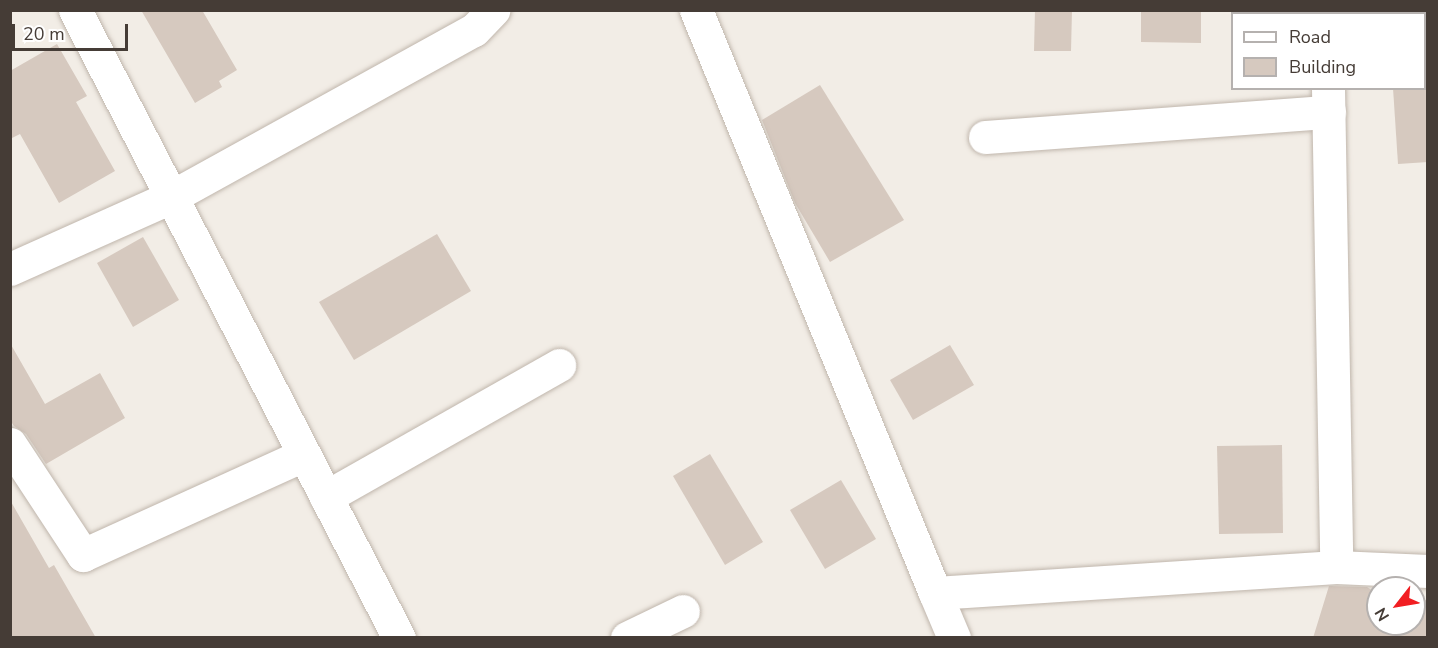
<!DOCTYPE html>
<html>
<head>
<meta charset="utf-8">
<style>
	body { margin:0 }
	#map { position:relative; width:1438px; height:648px; overflow:hidden; background:#f2ede6; font-family:"Nunito Sans",sans-serif }
	div>[style] { position:absolute }
	.building>* { inset:0; background:#d6c9bf }
	.roads { filter:drop-shadow(0 0 2px #c0b6ac) drop-shadow(0 0 2px #c0b6ac) }
	.street>* { height:33px; margin:-16.5px; padding:0 16.5px; transform-origin:16.5px; border-radius:16.5px; background:#fff }
	span { translate:-50% -50%; white-space:nowrap; text-align:center; line-height:1.15; -webkit-text-stroke:6px #fff; paint-order:stroke }
	.frame { position:absolute; inset:0; border:12px solid #453c36; pointer-events:none }
	.legend { position:absolute; left:1231px; top:12px; width:195px; height:78px; box-sizing:border-box; background:#fff; border:2px solid #b5b1af; margin:0; padding:8px 10px; list-style:none; font-size:18px; color:#453c36 }
	.legend li { display:flex; align-items:center; gap:12px; height:30px }
	.legend b { width:30px; border:2px solid #b5b1af }
	.north { position:absolute; left:1366px; top:576px; width:60px; height:60px; box-sizing:border-box; background:#fff; border:2px solid #b5b1af; border-radius:50%; rotate:239deg; font-size:16px; font-weight:700; line-height:24px; text-align:center; color:#453c36 }
	.north::after { content:''; display:block; margin:auto; width:21px; height:27px; background:#f11e22; clip-path:polygon(50% 0,100% 100%,50% 72%,0 100%) }
	.scale { position:absolute; left:12px; top:24px; width:116px; height:27px; box-sizing:border-box; border:3px solid #453c36; border-top:0; padding-left:8px; font-size:18px; line-height:21px; white-space:nowrap; color:#453c36; -webkit-text-stroke:4px #fff; paint-order:stroke }
</style>
</head>
<body>
<div id="map">
	<div class="building">
		<div style="clip-path:polygon(141px 10px,202px 10px,237px 70px,219px 81px,222px 87px,195px 103px)"></div>
		<div style="clip-path:polygon(1035px 10px,1072px 10px,1071px 51px,1034px 51px)"></div>
		<div style="clip-path:polygon(1141px 10px,1201px 10px,1201px 43px,1141px 42px)"></div>
		<div style="clip-path:polygon(57px 44px,87px 96px,76px 102px,115px 171px,59px 203px,20px 134px,10px 139px,10px 71px)"></div>
		<div style="clip-path:polygon(820px 85px,904px 220px,830px 262px,795px 203px,762px 120px)"></div>
		<div style="clip-path:polygon(1393px 88px,1428px 88px,1428px 162px,1398px 164px)"></div>
		<div style="clip-path:polygon(437px 234px,471px 291px,354px 360px,319px 302px)"></div>
		<div style="clip-path:polygon(143px 237px,179px 300px,133px 327px,97px 263px)"></div>
		<div style="clip-path:polygon(10px 343px,45px 404px,100px 373px,125px 418px,46px 464px,26px 434px,14px 426px,10px 420px)"></div>
		<div style="clip-path:polygon(950px 345px,974px 385px,913px 420px,890px 380px)"></div>
		<div style="clip-path:polygon(1282px 445px,1283px 533px,1219px 534px,1217px 446px)"></div>
		<div style="clip-path:polygon(710px 454px,763px 542px,725px 565px,673px 476px)"></div>
		<div style="clip-path:polygon(841px 480px,876px 539px,825px 569px,790px 510px)"></div>
		<div style="clip-path:polygon(10px 500px,49px 568px,54px 565px,96px 638px,10px 638px)"></div>
		<div style="clip-path:polygon(1329px 586px,1367px 587px,1378px 594px,1378px 624px,1414px 624px,1414px 600px,1428px 600px,1428px 638px,1313px 638px)"></div>
	</div>
	<div class="roads">
		<div class="street">
			<div style="left:75px;top:10px;width:707px;rotate:62.71deg"></div>
			<div style="left:696px;top:10px;width:630px;rotate:67.71deg"></div>
			<div style="left:1322px;top:10px;width:4px;rotate:90deg"></div>
			<div style="left:1328px;top:88px;width:479px;rotate:89deg"></div>
			<div style="left:985px;top:137px;width:345px;rotate:-4.2deg"></div>
			<div style="left:10px;top:269px;width:176px;rotate:-24.1deg"></div>
			<div style="left:171px;top:197px;width:346px;rotate:-28.9deg"></div>
			<div style="left:474px;top:30px;width:28px;rotate:-46deg"></div>
			<div style="left:10px;top:444px;width:133px;rotate:56.7deg"></div>
			<div style="left:83px;top:555px;width:242px;rotate:-24.4deg"></div>
			<div style="left:326px;top:497px;width:268px;rotate:-29.5deg"></div>
			<div style="left:627px;top:638px;width:62px;rotate:-25.7deg"></div>
			<div style="left:954px;top:638px;width:49px;rotate:-112.9deg"></div>
			<div style="left:935px;top:593px;width:402px;rotate:-3.7deg"></div>
			<div style="left:1336px;top:567px;width:92px;rotate:2.5deg"></div>
		</div>
	</div>
	<div class="frame"></div>
	<ul class="legend">
	<li><b style="height:8px;background:#fff"></b>Road</li>
	<li><b style="height:16px;background:#d6c9bf"></b>Building</li>
	</ul>
	<div class="north">N</div>
	<div class="scale">20 m</div>
</div>
</body>
</html>
